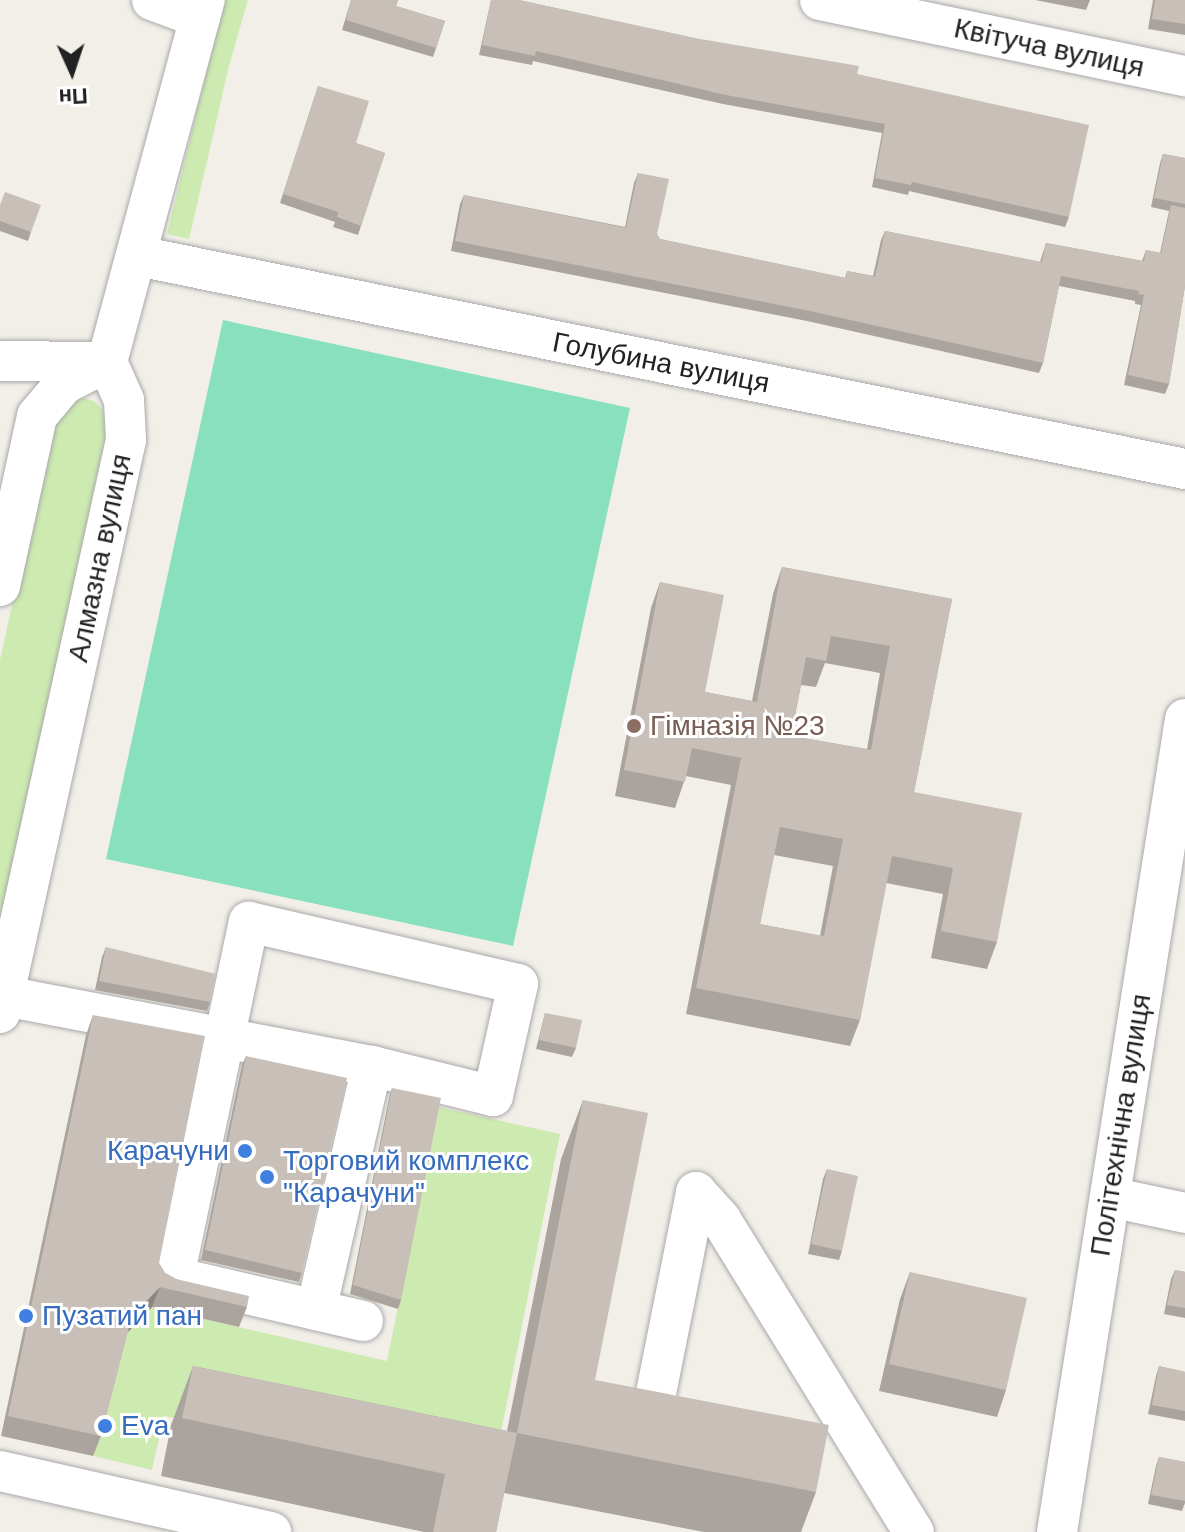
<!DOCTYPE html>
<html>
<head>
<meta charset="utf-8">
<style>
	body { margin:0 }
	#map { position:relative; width:1185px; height:1532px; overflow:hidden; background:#f2efe9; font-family:Arial,sans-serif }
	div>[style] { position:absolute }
	.grass>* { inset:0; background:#cdebb0 }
	.pitch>* { inset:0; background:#88e0be }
	.roads { filter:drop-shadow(0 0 2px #a9a9a9) drop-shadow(0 0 2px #a9a9a9) }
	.minor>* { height:40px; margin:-20px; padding:0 20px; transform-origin:20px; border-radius:20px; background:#fff }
	.wall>* { inset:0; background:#aba49e }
	.shaded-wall>* { inset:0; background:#8b8681 }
	.building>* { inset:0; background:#c7bfb8 }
	.dots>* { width:22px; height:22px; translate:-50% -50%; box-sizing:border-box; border:4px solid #fff; border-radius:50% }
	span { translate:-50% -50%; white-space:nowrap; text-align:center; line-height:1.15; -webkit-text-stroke:6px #fff; paint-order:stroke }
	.street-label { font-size:28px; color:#222 }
	.education-label { font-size:28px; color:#785e54 }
	.left { translate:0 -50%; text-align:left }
	.shop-label { font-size:28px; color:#366cbe }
	.right { translate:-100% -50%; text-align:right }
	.north { position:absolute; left:32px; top:32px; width:80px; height:80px; -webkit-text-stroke:6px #fff; paint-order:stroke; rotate:177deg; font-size:22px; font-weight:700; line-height:32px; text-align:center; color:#222 }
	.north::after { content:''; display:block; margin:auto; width:28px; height:36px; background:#222; clip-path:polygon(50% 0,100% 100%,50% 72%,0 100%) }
</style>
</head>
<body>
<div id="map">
	<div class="grass">
		<div style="clip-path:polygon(224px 0,248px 0,229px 66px,189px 239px,167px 234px)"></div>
		<div style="clip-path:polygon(80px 397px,94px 401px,103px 410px,108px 424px,0 924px,0 660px,52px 422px,57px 410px)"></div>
		<div style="clip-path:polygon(438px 1107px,560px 1134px,491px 1483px,164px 1416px,152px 1470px,93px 1456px,124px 1336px,152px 1307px,387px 1361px)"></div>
	</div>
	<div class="pitch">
		<div style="clip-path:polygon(223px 320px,630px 408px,513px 946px,106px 859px)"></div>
	</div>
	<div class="roads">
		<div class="minor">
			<div style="left:152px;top:0;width:51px;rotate:20.6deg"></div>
			<div style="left:820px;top:0;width:373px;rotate:11.8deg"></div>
			<div style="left:138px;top:256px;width:1068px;rotate:11.5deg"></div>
			<div style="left:0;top:361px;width:99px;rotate:0.6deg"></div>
			<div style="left:107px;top:362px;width:375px;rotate:-74.9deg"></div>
			<div style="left:0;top:586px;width:174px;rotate:-77.7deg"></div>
			<div style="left:37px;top:416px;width:42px;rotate:-49.8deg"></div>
			<div style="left:64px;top:384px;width:48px;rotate:-27.1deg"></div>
			<div style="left:4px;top:996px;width:375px;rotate:10.8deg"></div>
			<div style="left:372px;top:1066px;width:250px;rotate:102.9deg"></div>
			<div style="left:0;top:1013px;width:587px;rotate:-77.6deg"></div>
			<div style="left:126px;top:440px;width:40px;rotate:-92.9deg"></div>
			<div style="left:124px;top:400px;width:42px;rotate:-114.1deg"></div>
			<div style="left:1110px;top:1197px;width:77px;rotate:12deg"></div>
			<div style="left:363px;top:1321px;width:194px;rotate:-166.9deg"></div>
			<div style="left:174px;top:1277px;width:363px;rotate:-78.1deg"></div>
			<div style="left:249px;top:922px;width:276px;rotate:13deg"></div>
			<div style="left:518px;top:984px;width:115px;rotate:102.6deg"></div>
			<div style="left:493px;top:1096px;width:125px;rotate:-166.1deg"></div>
			<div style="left:656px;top:1393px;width:205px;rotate:-78.7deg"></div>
			<div style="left:696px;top:1192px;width:38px;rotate:48deg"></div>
			<div style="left:721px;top:1220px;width:367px;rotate:58.3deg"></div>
			<div style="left:0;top:1471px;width:278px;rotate:12.7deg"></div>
			<div style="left:1057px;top:1532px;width:823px;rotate:-81.05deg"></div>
		</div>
	</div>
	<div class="wall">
		<div style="clip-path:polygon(351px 0,398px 0,396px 6px,445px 21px,433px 57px,342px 30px)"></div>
		<div style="clip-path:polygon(491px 0,519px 0,857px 74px,1069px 217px,1065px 227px,909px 191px,908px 195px,872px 187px,882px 133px,723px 104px,533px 61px,532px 65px,479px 55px)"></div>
		<div style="clip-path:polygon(1035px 0,1090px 0,1086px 10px)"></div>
		<div style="clip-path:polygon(1153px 0,1185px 0,1185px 35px,1148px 29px)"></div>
		<div style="clip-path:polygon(318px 86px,356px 143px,385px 153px,358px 235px,333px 227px,335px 222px,280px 203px)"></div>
		<div style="clip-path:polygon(1163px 154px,1185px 158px,1185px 286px,1169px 384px,1165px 394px,1124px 385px,1141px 305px,1135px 304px,1135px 301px,1059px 286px,1043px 363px,1039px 373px,807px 321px,451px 251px,460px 204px,464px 195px,625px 227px,634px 183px,638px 173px,657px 234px,660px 239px,845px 278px,847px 271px,873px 276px,881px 240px,885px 231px,1040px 262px,1046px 243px,1142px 261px,1146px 250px,1160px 253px,1169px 211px,1151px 207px,1160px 163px)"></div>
		<div style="clip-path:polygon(0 205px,31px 232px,28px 241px,0 231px)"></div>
		<div style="clip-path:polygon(evenodd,782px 567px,952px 599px,914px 792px,997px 942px,987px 969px,931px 958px,943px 894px,886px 883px,860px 1020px,850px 1046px,686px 1014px,731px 785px,686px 776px,675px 808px,615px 796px,651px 608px,660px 582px,705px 692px,752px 701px,773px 594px,782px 567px,825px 663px,880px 673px,867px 749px,791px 736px,801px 685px,816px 687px,825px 663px,782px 567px,774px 855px,833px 866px,820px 936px,760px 924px,774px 855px)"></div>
		<div style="clip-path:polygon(106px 947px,210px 1002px,207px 1011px,95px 990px,102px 957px)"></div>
		<div style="clip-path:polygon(545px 1013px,576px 1048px,572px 1057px,536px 1049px)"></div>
		<div style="clip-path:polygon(93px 1015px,159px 1263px,165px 1273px,176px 1279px,247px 1307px,239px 1327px,152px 1307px,127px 1333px,101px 1436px,93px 1456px,1px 1436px,86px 1035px)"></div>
		<div style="clip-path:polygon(246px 1056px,302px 1273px,299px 1282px,201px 1260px,242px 1065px)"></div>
		<div style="clip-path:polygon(392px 1088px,401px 1300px,398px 1309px,350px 1294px,389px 1098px)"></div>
		<div style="clip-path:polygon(583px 1100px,595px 1380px,816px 1492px,801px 1532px,704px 1532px,504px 1493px,496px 1532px,424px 1532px,161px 1476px,171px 1425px,193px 1366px,507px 1431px,561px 1159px)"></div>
		<div style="clip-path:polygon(827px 1169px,842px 1251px,839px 1260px,808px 1254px,823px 1179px)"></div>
		<div style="clip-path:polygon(1175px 1270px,1185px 1272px,1185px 1318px,1164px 1314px,1171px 1279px)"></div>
		<div style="clip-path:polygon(910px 1272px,1006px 1390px,997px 1417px,879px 1391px,900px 1299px)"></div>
		<div style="clip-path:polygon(1159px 1366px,1185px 1372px,1185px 1421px,1148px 1414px,1156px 1376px)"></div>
		<div style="clip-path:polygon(1159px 1457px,1185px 1462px,1185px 1503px,1182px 1511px,1148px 1504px,1156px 1466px)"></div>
	</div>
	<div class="shaded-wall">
		<div style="clip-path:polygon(160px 1287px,152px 1307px,124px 1336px,132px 1316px)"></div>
	</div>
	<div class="building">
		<div style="clip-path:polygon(351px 0,398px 0,396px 6px,445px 21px,436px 48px,346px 20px)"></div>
		<div style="clip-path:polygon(491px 0,519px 0,700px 39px,859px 66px,857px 74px,1089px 125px,1069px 217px,912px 182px,911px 185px,875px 178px,885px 124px,726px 95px,536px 51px,535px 56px,482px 45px)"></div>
		<div style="clip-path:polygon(1155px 0,1185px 0,1185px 24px,1152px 19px)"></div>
		<div style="clip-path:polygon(318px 86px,369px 101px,356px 143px,385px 153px,361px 226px,337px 217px,338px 212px,283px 194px)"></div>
		<div style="clip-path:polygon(1163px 154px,1185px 158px,1185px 204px,1154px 198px)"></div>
		<div style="clip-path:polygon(638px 173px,669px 179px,657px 234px,660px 239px,846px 278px,847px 271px,875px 277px,885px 231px,1042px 262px,1046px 243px,1144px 261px,1146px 250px,1161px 253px,1171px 205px,1185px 208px,1185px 286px,1169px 384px,1128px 375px,1144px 295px,1138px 294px,1139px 291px,1061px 276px,1043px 363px,810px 311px,455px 241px,464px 195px,626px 228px)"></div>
		<div style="clip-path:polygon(5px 192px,41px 205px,31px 232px,0 221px,0 205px)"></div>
		<div style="clip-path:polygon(evenodd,782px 567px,952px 599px,914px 792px,1022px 813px,997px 942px,941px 931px,953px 868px,892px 856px,860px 1020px,696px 988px,741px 758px,692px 748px,685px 782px,624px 770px,660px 582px,724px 595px,705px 692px,757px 702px,782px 567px,831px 636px,890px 646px,871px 750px,791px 736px,806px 657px,826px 661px,831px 636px,782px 567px,780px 827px,843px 839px,824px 936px,760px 924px,780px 827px)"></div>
		<div style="clip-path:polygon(106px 947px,216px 974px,210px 1002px,99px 981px)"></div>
		<div style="clip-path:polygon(545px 1013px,582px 1020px,576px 1048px,539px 1040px)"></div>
		<div style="clip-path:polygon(93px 1015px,205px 1036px,159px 1263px,165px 1273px,176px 1279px,249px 1296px,247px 1307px,160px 1287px,132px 1316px,101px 1436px,8px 1416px)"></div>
		<div style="clip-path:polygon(246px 1056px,347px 1078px,302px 1273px,205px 1250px)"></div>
		<div style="clip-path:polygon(392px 1088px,441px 1098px,401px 1300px,353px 1285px)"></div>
		<div style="clip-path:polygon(583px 1100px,648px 1113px,595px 1380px,829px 1425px,816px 1492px,517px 1433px)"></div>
		<div style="clip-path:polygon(827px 1169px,858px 1176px,842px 1251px,811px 1244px)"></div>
		<div style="clip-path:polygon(1175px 1270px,1185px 1272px,1185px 1308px,1167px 1305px)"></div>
		<div style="clip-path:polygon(910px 1272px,1027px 1298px,1006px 1390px,889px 1364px)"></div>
		<div style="clip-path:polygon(193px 1366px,517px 1433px,496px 1532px,433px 1532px,445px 1474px,182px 1418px)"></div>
		<div style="clip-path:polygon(1159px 1366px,1185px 1372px,1185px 1411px,1152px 1405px)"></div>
		<div style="clip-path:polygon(1159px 1457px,1185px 1462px,1185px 1501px,1151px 1495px)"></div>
	</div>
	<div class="dots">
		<div style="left:634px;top:726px;background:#8d6e63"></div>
		<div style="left:245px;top:1151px;background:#3f7fe0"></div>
		<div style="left:267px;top:1177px;background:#3f7fe0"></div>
		<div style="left:26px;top:1316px;background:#3f7fe0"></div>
		<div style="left:105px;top:1426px;background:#3f7fe0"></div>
	</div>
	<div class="street-label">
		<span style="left:1049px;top:48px;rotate:12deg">Квітуча вулиця</span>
		<span style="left:661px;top:363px;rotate:11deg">Голубина вулиця</span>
		<span style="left:100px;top:558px;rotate:-78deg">Алмазна вулиця</span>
		<span style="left:1121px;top:1125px;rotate:-81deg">Політехнічна вулиця</span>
	</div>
	<div class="education-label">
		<span class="left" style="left:650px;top:726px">Гімназія №23</span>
	</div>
	<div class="shop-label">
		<span class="right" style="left:229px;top:1151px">Карачуни</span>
		<span class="left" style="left:283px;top:1177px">Торговий комплекс<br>"Карачуни"</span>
		<span class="left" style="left:42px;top:1316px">Пузатий пан</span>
		<span class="left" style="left:121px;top:1426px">Eva</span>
	</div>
	<div class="north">Пн</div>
</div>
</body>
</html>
